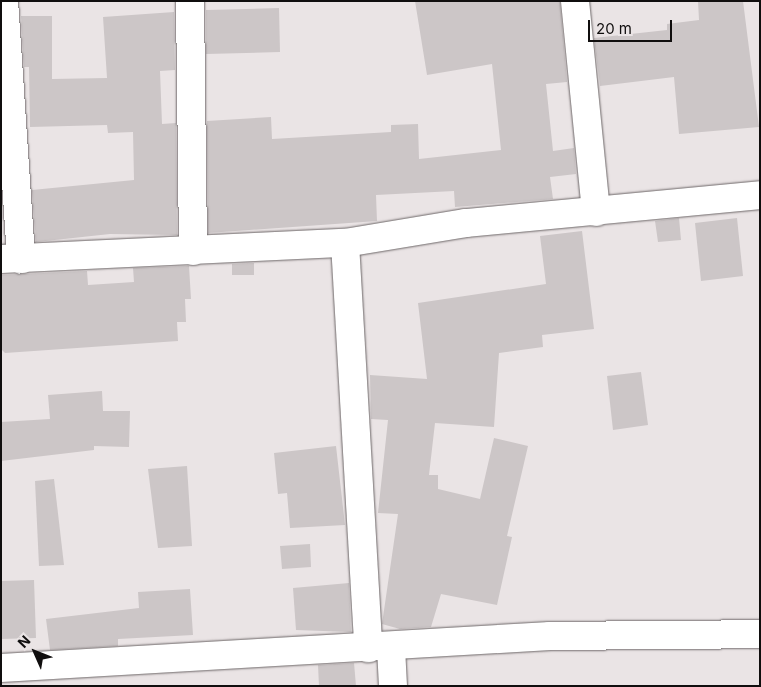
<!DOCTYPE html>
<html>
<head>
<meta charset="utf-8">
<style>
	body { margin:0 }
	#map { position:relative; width:761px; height:687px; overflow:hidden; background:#eae4e5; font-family:Inter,sans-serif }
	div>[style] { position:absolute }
	.building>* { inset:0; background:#ccc6c7 }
	.roads { filter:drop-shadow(0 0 1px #6d6768) drop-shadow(0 0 1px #6d6768) }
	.minor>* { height:28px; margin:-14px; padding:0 14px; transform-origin:14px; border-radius:14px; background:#fff }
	span { translate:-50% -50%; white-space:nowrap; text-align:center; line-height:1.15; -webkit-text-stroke:4px #eae4e5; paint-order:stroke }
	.frame { position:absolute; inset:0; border:2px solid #100e0e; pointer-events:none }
	.north { position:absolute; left:10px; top:627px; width:50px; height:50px; -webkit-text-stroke:4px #eae4e5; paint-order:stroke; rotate:314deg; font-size:14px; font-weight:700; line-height:20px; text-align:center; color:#100e0e }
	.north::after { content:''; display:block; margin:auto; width:18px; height:22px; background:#100e0e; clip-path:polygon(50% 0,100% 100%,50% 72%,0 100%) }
	.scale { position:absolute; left:588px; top:20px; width:84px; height:22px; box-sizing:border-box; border:2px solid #100e0e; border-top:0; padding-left:6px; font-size:15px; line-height:18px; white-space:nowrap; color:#100e0e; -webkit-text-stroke:4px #eae4e5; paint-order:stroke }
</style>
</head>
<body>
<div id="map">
	<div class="building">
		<div style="clip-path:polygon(415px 1px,560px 1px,567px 82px,546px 84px,553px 151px,574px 148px,576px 174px,550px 177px,553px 199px,455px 207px,454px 191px,376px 195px,377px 221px,208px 233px,207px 121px,271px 117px,272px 139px,391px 132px,391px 125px,418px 124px,419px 159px,501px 150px,492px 64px,427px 75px)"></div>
		<div style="clip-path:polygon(698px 1px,743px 1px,759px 127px,679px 134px,674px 77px,600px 86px,594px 38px,667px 30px,667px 24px,699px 20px)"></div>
		<div style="clip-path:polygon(279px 8px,280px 52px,206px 54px,206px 10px)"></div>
		<div style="clip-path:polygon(174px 12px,175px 70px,160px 71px,162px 124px,176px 123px,177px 235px,110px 234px,36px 242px,32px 190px,134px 180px,133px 132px,108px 133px,107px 125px,30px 127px,29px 67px,24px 67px,21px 16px,52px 16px,52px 79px,107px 78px,103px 17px)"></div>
		<div style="clip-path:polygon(679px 218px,681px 240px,658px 242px,655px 221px)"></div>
		<div style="clip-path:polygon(737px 218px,743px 276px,701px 281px,695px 223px)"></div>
		<div style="clip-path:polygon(582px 231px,594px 329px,542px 335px,543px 347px,499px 353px,494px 427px,435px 423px,429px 475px,438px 475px,438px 489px,480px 499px,494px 438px,528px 446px,507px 536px,512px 537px,497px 605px,441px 594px,431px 627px,400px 629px,382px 624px,398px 514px,378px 513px,388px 420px,371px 419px,370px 375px,427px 379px,418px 303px,546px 284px,540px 236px)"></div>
		<div style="clip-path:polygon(254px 263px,254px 275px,232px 275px,232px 264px)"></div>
		<div style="clip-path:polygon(189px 266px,191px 299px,185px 299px,186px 322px,177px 322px,178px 341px,5px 353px,1px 349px,1px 275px,87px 271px,88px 285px,134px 282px,133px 268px)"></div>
		<div style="clip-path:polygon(641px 372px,648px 425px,613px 430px,607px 376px)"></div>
		<div style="clip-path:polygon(102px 391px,103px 411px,130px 411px,129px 447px,94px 446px,94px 450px,1px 461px,1px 422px,50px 419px,48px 395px)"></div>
		<div style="clip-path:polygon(336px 446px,345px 525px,290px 528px,287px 493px,278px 494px,274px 453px)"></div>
		<div style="clip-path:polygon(187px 466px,192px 546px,158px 548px,148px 469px)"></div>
		<div style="clip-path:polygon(54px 479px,64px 565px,39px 566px,35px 481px)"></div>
		<div style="clip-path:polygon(310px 544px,311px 567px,282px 569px,280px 546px)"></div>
		<div style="clip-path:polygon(34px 580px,36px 638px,1px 639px,1px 581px)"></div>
		<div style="clip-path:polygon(349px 583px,351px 632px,296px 630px,293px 588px)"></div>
		<div style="clip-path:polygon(190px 589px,193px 635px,118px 639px,118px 646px,50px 650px,46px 619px,139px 608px,138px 592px)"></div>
		<div style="clip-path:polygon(354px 663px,356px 686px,319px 686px,318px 665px)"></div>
	</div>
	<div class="roads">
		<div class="minor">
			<div style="left:4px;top:1px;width:259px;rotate:86.2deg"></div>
			<div style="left:190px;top:1px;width:250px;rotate:89.3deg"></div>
			<div style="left:575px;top:1px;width:212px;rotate:84.3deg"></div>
			<div style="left:345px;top:243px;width:406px;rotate:86.7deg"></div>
			<div style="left:1px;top:259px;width:344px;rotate:-2.7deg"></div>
			<div style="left:345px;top:243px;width:123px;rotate:-9.4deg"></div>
			<div style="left:466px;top:223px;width:295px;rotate:-5.4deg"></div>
			<div style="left:391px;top:648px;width:38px;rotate:87deg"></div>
			<div style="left:1px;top:668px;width:550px;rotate:-3.34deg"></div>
			<div style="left:550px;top:636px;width:210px;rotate:-0.5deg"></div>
		</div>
	</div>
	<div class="frame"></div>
	<div class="north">N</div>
	<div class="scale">20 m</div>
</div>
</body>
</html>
